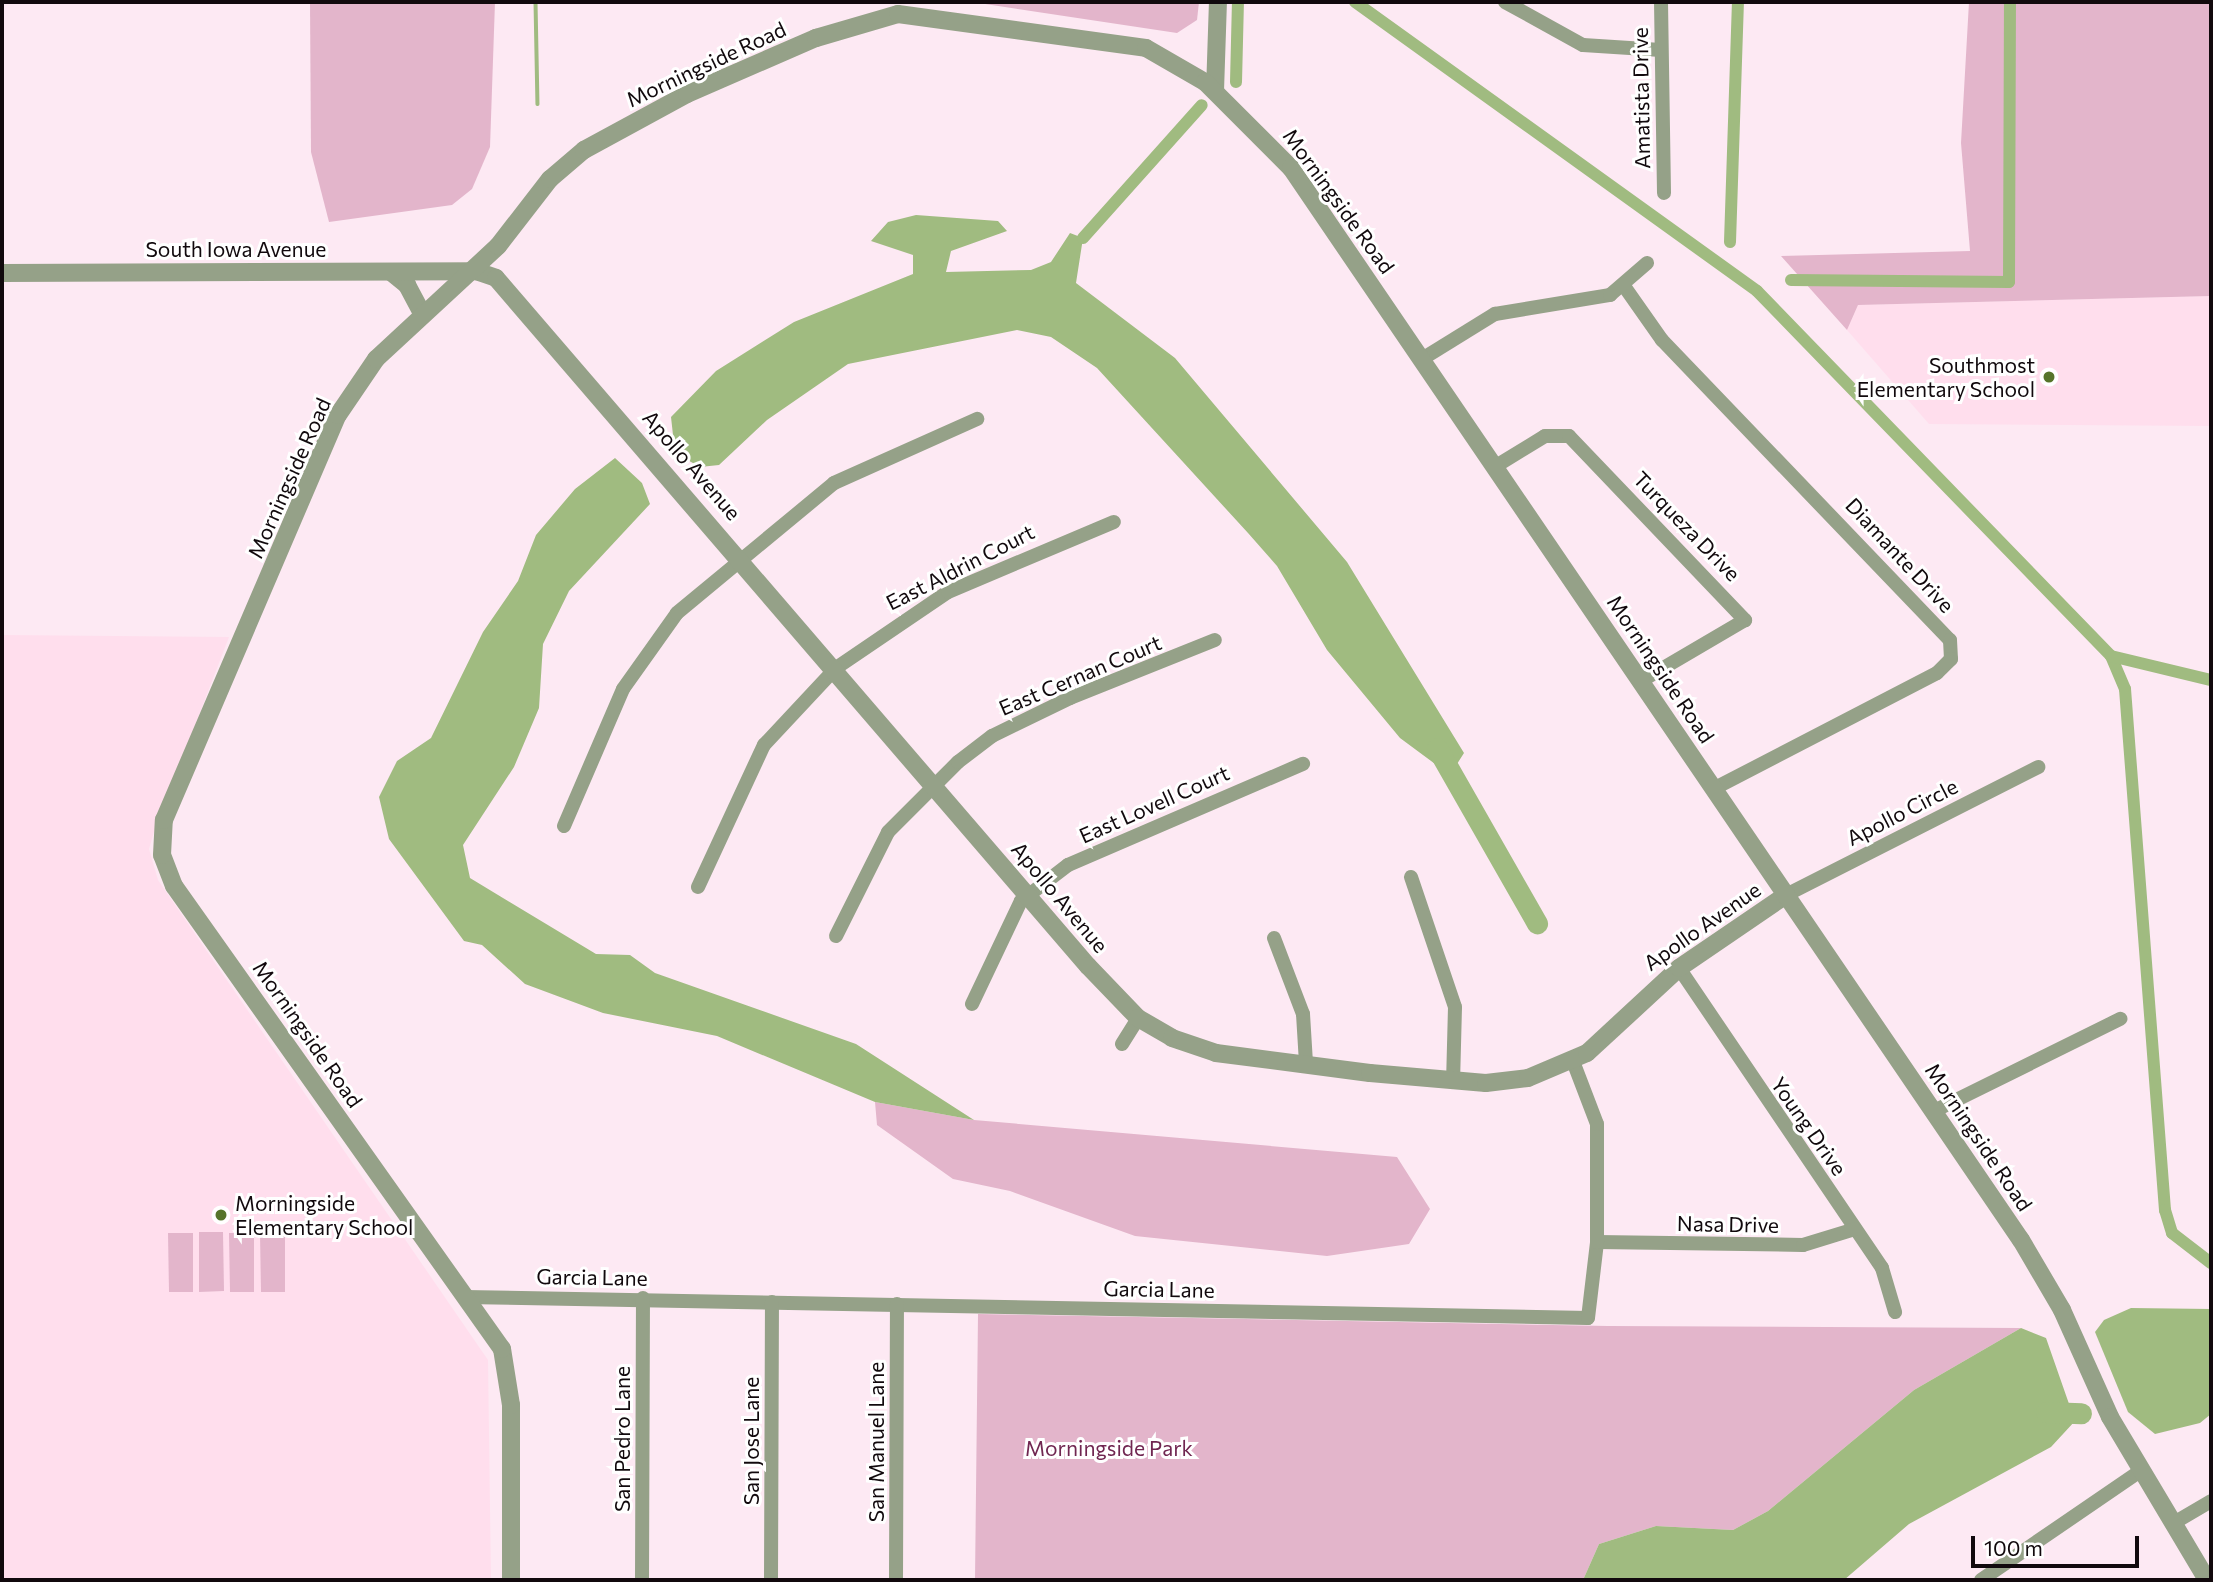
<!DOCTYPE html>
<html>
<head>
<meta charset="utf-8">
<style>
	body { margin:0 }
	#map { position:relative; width:2213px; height:1582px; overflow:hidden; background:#fde9f3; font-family:Commissioner,sans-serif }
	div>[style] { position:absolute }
	.built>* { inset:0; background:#ffdeed }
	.green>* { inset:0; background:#e3b5cb }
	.water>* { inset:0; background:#a0bb80 }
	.stream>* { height:3.5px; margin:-1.75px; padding:0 1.75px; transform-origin:1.75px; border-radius:1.75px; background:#a0bb80 }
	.canal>* { height:12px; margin:-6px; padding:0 6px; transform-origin:6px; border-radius:6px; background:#a0bb80 }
	.river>* { height:21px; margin:-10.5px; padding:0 10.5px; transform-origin:10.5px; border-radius:10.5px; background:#a0bb80 }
	.minor>* { height:14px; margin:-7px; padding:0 7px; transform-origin:7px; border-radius:7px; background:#95a188 }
	.tertiary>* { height:18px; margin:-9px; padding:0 9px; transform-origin:9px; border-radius:9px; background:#95a188 }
	.dots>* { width:19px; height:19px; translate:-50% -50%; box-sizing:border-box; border:4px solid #fff; border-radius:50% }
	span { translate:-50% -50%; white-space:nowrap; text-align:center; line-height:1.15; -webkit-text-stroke:6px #fff; paint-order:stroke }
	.street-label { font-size:21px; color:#11090d }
	.poi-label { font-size:21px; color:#11090d }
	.right { translate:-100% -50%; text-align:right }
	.left { translate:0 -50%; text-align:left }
	.park-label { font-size:21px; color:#702651 }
	.frame { position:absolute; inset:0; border:4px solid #11090d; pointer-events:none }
	.scale { position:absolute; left:1971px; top:1536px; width:168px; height:32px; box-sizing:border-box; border:4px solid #11090d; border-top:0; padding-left:9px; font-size:21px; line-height:24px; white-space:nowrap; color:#11090d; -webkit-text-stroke:5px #fff; paint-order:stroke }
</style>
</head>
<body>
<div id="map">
	<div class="built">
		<div style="clip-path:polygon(2211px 296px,2211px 426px,1929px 424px,1847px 330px,1858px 305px)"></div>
		<div style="clip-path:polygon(2px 635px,229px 637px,154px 832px,149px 849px,158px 880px,488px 1360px,491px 1580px,2px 1580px)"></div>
	</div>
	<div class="green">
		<div style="clip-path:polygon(310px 2px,495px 2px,490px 147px,472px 189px,452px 205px,329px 222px,311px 152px)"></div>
		<div style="clip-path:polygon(972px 2px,1199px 2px,1197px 20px,1177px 33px)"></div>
		<div style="clip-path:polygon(1969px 2px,2211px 2px,2211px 296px,1858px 305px,1847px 330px,1781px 256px,1970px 251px,1961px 143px)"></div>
		<div style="clip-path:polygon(875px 1102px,974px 1120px,1397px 1157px,1430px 1209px,1409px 1244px,1327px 1256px,1135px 1236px,1010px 1191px,953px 1179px,877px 1125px)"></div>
		<div style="clip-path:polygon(199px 1232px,223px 1232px,224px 1291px,199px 1292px)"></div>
		<div style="clip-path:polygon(285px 1232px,285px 1292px,261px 1292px,260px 1233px)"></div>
		<div style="clip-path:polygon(168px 1233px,193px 1233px,193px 1292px,169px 1292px)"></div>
		<div style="clip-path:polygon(229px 1233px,254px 1233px,254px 1292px,230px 1292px)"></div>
		<div style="clip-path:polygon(978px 1314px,1608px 1326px,2021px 1328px,1914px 1390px,1768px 1511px,1733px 1530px,1656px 1526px,1599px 1544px,1583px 1580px,975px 1580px)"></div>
	</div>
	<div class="water">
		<div style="clip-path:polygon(916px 215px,998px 221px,1007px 231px,951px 251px,946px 272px,1031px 270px,1051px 262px,1070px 233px,1083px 238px,1076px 283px,1175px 358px,1347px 562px,1464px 753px,1450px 775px,1400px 738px,1327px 650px,1277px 566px,1248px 533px,1097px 368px,1051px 337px,1017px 330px,848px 364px,767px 420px,719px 465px,700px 467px,675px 453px,671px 417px,716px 371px,794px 322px,913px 274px,913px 255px,871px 241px,888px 222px)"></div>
		<div style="clip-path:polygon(615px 458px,642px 483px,650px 504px,569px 591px,543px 644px,539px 708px,514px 767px,463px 845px,470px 878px,596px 954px,630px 955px,655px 973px,856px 1044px,974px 1120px,875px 1102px,717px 1036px,603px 1013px,525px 984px,482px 945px,464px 941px,389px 839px,379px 797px,397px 761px,431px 738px,483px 632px,518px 581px,536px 535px,575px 489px)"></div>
		<div style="clip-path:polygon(2131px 1308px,2211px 1309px,2211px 1414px,2200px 1423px,2155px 1434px,2128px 1412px,2095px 1332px,2104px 1320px)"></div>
		<div style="clip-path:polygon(2021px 1328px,2046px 1338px,2075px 1421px,2051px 1447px,1909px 1524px,1844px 1580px,1583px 1580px,1599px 1544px,1656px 1526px,1733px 1530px,1768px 1511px,1914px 1390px)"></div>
	</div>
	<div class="stream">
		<div style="left:536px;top:2px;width:102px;rotate:88.9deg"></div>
	</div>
	<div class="canal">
		<div style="left:1355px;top:2px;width:495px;rotate:35.7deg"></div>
		<div style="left:1757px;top:291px;width:508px;rotate:45.88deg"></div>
		<div style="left:2111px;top:656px;width:36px;rotate:67deg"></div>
		<div style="left:2125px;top:689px;width:523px;rotate:85.61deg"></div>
		<div style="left:2165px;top:1210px;width:24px;rotate:73deg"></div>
		<div style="left:2172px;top:1233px;width:49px;rotate:37.6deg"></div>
		<div style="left:1236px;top:82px;width:80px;rotate:-88.6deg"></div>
		<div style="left:1083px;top:238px;width:178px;rotate:-48.2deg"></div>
		<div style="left:1730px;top:242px;width:240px;rotate:-88.1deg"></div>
		<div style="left:1791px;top:280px;width:218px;rotate:0.5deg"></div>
		<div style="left:2009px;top:282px;width:280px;rotate:-89.8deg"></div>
		<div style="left:2111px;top:656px;width:103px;rotate:13.5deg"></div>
	</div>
	<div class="river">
		<div style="left:1437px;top:748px;width:202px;rotate:60.3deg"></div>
		<div style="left:2046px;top:1412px;width:35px;rotate:2deg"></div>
	</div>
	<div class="minor">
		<div style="left:1505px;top:2px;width:89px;rotate:28.9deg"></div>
		<div style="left:1583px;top:45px;width:78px;rotate:3.7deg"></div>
		<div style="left:1661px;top:2px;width:191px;rotate:89.1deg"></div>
		<div style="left:1624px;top:286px;width:66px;rotate:54.9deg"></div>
		<div style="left:1662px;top:340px;width:416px;rotate:46.2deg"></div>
		<div style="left:1950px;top:640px;width:19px;rotate:87deg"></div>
		<div style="left:1951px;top:659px;width:20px;rotate:135deg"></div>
		<div style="left:1937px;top:673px;width:250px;rotate:152.6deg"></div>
		<div style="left:1422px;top:359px;width:86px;rotate:-31.7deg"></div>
		<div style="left:1495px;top:314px;width:117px;rotate:-9.4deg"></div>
		<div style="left:1610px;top:295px;width:49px;rotate:-40.9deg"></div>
		<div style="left:1496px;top:466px;width:57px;rotate:-31.5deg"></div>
		<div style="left:1545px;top:436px;width:24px"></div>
		<div style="left:1569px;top:436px;width:255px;rotate:46.3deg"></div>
		<div style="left:1745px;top:620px;width:121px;rotate:149.6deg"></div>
		<div style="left:564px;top:826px;width:149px;rotate:-66.7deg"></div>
		<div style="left:623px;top:689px;width:93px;rotate:-54.6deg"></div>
		<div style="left:677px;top:613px;width:204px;rotate:-39.6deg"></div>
		<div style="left:834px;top:483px;width:157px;rotate:-24.1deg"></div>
		<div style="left:1411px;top:877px;width:137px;rotate:71.3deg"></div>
		<div style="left:1455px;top:1007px;width:74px;rotate:91.5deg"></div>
		<div style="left:698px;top:887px;width:157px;rotate:-65.1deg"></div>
		<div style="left:764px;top:745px;width:105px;rotate:-46.9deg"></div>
		<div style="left:836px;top:668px;width:135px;rotate:-34.2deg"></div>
		<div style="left:948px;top:592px;width:180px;rotate:-22.9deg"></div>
		<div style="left:1786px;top:895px;width:283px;rotate:-26.9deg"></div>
		<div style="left:836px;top:936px;width:116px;rotate:-63.4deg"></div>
		<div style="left:888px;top:832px;width:99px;rotate:-45deg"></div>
		<div style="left:958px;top:762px;width:43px;rotate:-37.4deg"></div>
		<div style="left:992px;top:736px;width:87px;rotate:-26deg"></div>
		<div style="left:1070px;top:698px;width:156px;rotate:-21.8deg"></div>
		<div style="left:1274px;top:938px;width:81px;rotate:69.1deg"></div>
		<div style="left:1303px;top:1014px;width:49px;rotate:86.5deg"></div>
		<div style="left:1679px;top:968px;width:362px;rotate:55.9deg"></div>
		<div style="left:1882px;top:1268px;width:46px;rotate:73.5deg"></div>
		<div style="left:972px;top:1004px;width:114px;rotate:-64.6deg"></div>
		<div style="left:1021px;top:901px;width:59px;rotate:-37.5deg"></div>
		<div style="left:1068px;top:865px;width:256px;rotate:-23.3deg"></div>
		<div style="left:1122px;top:1044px;width:31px;rotate:-58deg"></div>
		<div style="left:1934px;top:1111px;width:208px;rotate:-26.3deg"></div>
		<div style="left:1597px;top:1242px;width:206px;rotate:0.8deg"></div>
		<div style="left:1803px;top:1245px;width:54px;rotate:-17.1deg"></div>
		<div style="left:464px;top:1297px;width:1124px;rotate:1.07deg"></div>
		<div style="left:1588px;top:1318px;width:77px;rotate:-83.2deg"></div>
		<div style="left:1597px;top:1242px;width:118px;rotate:-90deg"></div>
		<div style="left:1597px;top:1124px;width:67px;rotate:-110.9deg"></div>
		<div style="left:2172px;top:1524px;width:45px;rotate:-30.5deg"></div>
		<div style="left:642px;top:1580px;width:282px;rotate:-89.8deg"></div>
		<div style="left:771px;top:1580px;width:278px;rotate:-89.8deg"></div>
		<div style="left:896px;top:1580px;width:276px;rotate:-89.8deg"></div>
		<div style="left:1981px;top:1580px;width:193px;rotate:-34.4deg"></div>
	</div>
	<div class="tertiary">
		<div style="left:1215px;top:91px;width:89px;rotate:-88.1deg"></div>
		<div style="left:391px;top:272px;width:21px;rotate:39deg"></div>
		<div style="left:407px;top:285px;width:32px;rotate:62deg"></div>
		<div style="left:2px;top:273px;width:474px;rotate:-0.2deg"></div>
		<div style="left:476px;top:271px;width:21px;rotate:19deg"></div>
		<div style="left:496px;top:278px;width:908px;rotate:49.29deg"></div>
		<div style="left:1088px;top:966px;width:72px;rotate:46.1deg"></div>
		<div style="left:1138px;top:1018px;width:39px;rotate:30deg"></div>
		<div style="left:1172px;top:1038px;width:46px;rotate:18.8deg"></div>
		<div style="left:1216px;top:1053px;width:155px;rotate:7.4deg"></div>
		<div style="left:1370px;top:1073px;width:116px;rotate:4.9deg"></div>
		<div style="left:1486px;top:1083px;width:42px;rotate:-6.8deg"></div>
		<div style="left:1528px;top:1078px;width:64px;rotate:-23deg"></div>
		<div style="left:1587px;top:1053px;width:125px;rotate:-42.7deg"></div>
		<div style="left:1679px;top:968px;width:130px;rotate:-34.3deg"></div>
		<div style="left:511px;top:1580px;width:175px;rotate:-90deg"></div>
		<div style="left:511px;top:1405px;width:57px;rotate:-99.1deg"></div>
		<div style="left:502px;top:1349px;width:567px;rotate:-125.31deg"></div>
		<div style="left:174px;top:886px;width:33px;rotate:-111deg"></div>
		<div style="left:162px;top:855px;width:35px;rotate:-87deg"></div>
		<div style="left:164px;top:820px;width:441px;rotate:-66.8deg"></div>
		<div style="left:338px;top:415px;width:68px;rotate:-55.8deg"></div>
		<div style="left:376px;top:359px;width:166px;rotate:-42.8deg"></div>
		<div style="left:498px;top:246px;width:85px;rotate:-52.2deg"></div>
		<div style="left:550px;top:179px;width:45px;rotate:-40.5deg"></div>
		<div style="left:584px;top:150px;width:117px;rotate:-28.5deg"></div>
		<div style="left:687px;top:94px;width:141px;rotate:-23.5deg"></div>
		<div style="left:816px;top:38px;width:85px;rotate:-16.3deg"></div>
		<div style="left:898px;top:14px;width:250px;rotate:7.8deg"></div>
		<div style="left:1146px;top:48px;width:68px;rotate:30deg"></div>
		<div style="left:1205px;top:82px;width:122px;rotate:45deg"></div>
		<div style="left:1291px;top:168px;width:1297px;rotate:55.75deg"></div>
		<div style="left:2021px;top:1240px;width:81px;rotate:59.6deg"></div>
		<div style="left:2062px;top:1310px;width:117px;rotate:65.8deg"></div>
		<div style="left:2110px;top:1417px;width:190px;rotate:59.2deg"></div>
	</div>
	<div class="dots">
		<div style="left:2049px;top:377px;background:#56742a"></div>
		<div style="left:221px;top:1215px;background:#56742a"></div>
	</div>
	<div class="street-label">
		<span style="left:706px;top:64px;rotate:-25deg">Morningside Road</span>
		<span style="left:1641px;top:98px;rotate:-91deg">Amatista Drive</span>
		<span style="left:1339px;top:201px;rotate:54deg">Morningside Road</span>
		<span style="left:236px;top:249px">South Iowa Avenue</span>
		<span style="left:692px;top:465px;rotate:49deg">Apollo Avenue</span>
		<span style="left:289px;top:478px;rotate:-66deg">Morningside Road</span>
		<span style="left:1687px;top:526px;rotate:46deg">Turqueza Drive</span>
		<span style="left:1900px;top:555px;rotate:47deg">Diamante Drive</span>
		<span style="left:960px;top:567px;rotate:-27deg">East Aldrin Court</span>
		<span style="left:1661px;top:669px;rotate:56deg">Morningside Road</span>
		<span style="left:1080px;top:675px;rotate:-23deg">East Cernan Court</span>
		<span style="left:1154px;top:804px;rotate:-24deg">East Lovell Court</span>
		<span style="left:1902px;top:812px;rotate:-27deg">Apollo Circle</span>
		<span style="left:1060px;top:897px;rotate:50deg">Apollo Avenue</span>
		<span style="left:1702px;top:926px;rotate:-35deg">Apollo Avenue</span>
		<span style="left:308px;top:1034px;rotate:55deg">Morningside Road</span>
		<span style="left:1809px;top:1126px;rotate:55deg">Young Drive</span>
		<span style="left:1979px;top:1137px;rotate:56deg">Morningside Road</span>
		<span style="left:1728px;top:1224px;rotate:1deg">Nasa Drive</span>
		<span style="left:592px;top:1277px;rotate:1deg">Garcia Lane</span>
		<span style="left:1159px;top:1289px;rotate:1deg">Garcia Lane</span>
		<span style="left:622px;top:1439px;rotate:-90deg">San Pedro Lane</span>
		<span style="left:751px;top:1441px;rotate:-90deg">San Jose Lane</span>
		<span style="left:876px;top:1442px;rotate:-90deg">San Manuel Lane</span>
	</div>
	<div class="poi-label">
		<span class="right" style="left:2035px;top:377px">Southmost<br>Elementary School</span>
		<span class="left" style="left:235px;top:1215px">Morningside<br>Elementary School</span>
	</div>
	<div class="park-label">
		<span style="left:1109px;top:1448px">Morningside Park</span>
	</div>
	<div class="frame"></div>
	<div class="scale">100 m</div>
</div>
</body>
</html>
